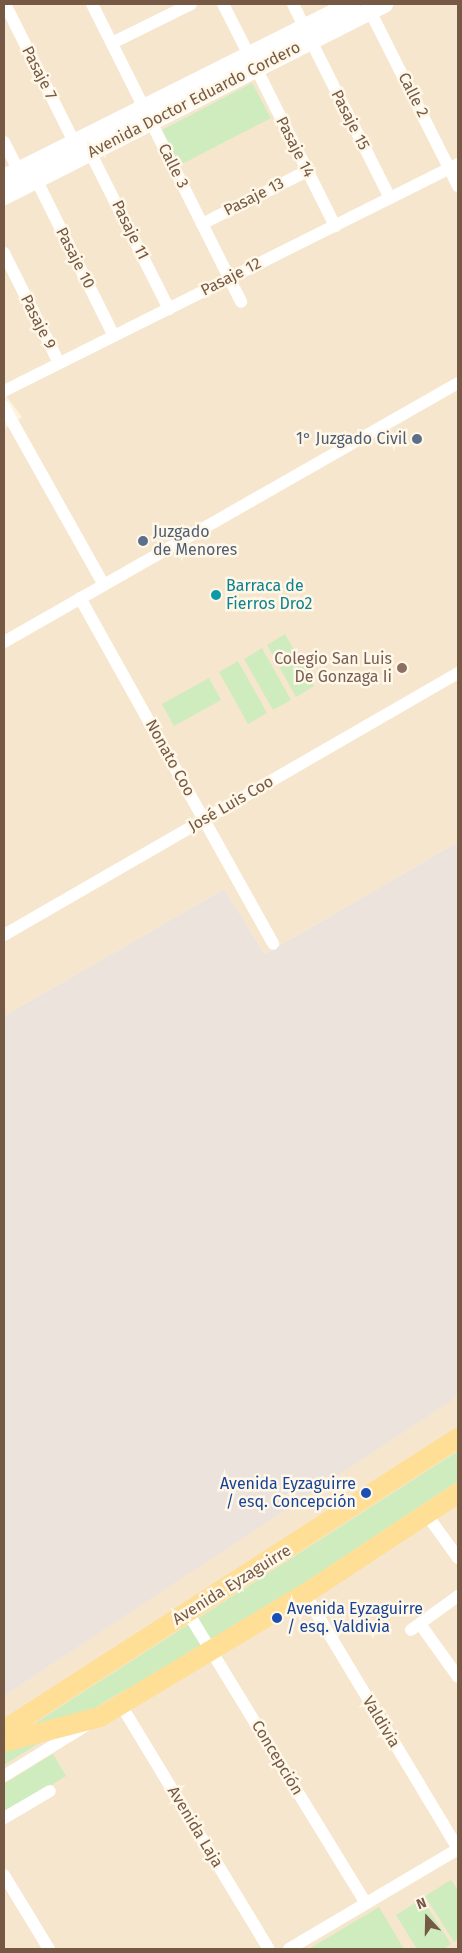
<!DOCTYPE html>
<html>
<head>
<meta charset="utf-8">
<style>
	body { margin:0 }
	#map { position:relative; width:462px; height:1953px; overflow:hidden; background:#fef4df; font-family:"Fira Sans",sans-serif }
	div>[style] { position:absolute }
	.residential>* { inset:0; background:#f6e6cd }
	.industrial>* { inset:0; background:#ece4dc }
	.green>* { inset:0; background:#ceecbd }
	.street>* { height:12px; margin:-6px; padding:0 6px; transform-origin:6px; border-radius:6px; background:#fff }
	.secondary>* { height:18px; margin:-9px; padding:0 9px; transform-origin:9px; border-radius:9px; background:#fff }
	.primary>* { height:20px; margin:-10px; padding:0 10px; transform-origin:10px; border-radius:10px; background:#ffde95 }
	.dots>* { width:14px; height:14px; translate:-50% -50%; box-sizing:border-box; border:2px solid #fff7e7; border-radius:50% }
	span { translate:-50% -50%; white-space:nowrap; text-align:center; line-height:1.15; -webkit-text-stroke:5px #fff7e7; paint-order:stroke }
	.street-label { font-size:16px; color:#765945 }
	.service-label { font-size:16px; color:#4e5e75 }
	.right { translate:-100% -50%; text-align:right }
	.left { translate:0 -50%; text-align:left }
	.culture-label { font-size:16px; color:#0d838f }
	.education-label { font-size:16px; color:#785e54 }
	.transit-label { font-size:16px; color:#164399 }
	.frame { position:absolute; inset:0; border:5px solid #765945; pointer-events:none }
	.north { position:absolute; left:402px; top:1893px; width:50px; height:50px; -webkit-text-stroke:4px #fff7e7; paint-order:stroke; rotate:339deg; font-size:14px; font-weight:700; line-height:20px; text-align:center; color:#765945 }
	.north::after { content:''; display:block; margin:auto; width:18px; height:22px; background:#765945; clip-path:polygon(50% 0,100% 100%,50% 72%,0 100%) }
</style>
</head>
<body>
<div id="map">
	<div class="residential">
		<div style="clip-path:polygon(4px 4px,458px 4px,458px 842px,265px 954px,224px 889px,4px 1016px,4px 429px,22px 417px,4px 393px)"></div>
		<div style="clip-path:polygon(458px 1395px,458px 1949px,4px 1949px,4px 1696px)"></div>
	</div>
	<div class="industrial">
		<div style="clip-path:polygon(458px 842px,458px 1396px,4px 1696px,4px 1016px,224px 889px,265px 954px)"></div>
	</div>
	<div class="green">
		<div style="clip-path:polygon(252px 83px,271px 118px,180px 165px,162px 130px)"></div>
		<div style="clip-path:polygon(285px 634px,314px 686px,296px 697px,267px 645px)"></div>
		<div style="clip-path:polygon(262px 648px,291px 700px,273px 710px,244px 659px)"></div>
		<div style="clip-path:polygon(238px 661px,267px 713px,248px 724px,219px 672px)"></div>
		<div style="clip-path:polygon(209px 678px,221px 700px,174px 726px,162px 704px)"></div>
		<div style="clip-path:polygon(458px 1451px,458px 1481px,226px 1635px,114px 1696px,4px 1765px,4px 1743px)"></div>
		<div style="clip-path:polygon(53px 1754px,66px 1776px,4px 1814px,4px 1784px)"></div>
		<div style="clip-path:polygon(451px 1880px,458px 1890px,458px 1939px,454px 1942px,425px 1896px)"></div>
		<div style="clip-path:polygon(422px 1899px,451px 1944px,443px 1949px,417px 1949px,396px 1915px)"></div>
		<div style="clip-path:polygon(379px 1907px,404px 1949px,309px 1949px)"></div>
	</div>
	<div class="street">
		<div style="left:5px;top:4px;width:154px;rotate:63.4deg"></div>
		<div style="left:92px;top:4px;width:333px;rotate:63.4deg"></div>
		<div style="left:223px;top:4px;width:57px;rotate:63deg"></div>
		<div style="left:293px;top:4px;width:25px;rotate:64deg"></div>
		<div style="left:367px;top:5px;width:203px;rotate:63.3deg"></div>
		<div style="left:311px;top:41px;width:176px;rotate:63.3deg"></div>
		<div style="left:112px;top:43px;width:88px;rotate:-26.3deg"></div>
		<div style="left:256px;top:68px;width:177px;rotate:63.4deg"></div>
		<div style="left:4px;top:142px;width:31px;rotate:63deg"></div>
		<div style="left:90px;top:152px;width:176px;rotate:63.3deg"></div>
		<div style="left:36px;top:179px;width:175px;rotate:63.6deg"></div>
		<div style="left:202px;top:224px;width:118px;rotate:-26.8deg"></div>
		<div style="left:4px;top:253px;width:123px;rotate:63.4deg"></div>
		<div style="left:4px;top:391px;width:508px;rotate:-26.57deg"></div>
		<div style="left:4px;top:407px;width:204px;rotate:60.7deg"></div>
		<div style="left:80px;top:598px;width:396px;rotate:60.8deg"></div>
		<div style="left:4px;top:642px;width:523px;rotate:-29.7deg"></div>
		<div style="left:4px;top:935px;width:524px;rotate:-29.99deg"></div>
		<div style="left:427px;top:1515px;width:53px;rotate:54.2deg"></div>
		<div style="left:305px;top:1594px;width:297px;rotate:59deg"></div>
		<div style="left:188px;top:1613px;width:340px;rotate:58.5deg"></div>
		<div style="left:420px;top:1624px;width:65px;rotate:54.4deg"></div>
		<div style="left:411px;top:1630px;width:58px;rotate:-35.9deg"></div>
		<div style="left:121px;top:1705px;width:285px;rotate:58.8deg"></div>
		<div style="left:4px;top:1776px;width:95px;rotate:-31.7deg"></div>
		<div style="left:4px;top:1818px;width:53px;rotate:-30.4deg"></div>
		<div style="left:4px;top:1875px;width:87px;rotate:58.7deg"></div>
		<div style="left:289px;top:1949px;width:196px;rotate:-30.6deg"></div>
	</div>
	<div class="secondary">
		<div style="left:4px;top:178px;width:388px;rotate:-26.6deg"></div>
		<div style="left:4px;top:196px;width:426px;rotate:-26.8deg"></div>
	</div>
	<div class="primary">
		<div style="left:4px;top:1730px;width:540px;rotate:-32.75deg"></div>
		<div style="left:4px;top:1742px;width:99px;rotate:-14.6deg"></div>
		<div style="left:100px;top:1717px;width:239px;rotate:-31deg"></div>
		<div style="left:305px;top:1594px;width:183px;rotate:-33.4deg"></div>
	</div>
	<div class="dots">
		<div style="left:417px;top:439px;background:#5c6f8a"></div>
		<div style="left:143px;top:541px;background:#5c6f8a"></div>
		<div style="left:216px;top:595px;background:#0f9aa8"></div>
		<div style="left:402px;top:668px;background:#8d6e63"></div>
		<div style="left:366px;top:1493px;background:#1a4fb4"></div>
		<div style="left:277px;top:1618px;background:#1a4fb4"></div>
	</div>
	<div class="street-label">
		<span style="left:39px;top:73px;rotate:63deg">Pasaje 7</span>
		<span style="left:413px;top:95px;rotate:63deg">Calle 2</span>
		<span style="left:194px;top:100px;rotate:-27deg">Avenida Doctor Eduardo Cordero</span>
		<span style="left:350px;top:120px;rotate:63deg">Pasaje 15</span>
		<span style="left:295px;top:147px;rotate:63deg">Pasaje 14</span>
		<span style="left:173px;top:166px;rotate:63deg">Calle 3</span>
		<span style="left:254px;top:197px;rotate:-27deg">Pasaje 13</span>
		<span style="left:130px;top:230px;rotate:64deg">Pasaje 11</span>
		<span style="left:75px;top:258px;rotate:63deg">Pasaje 10</span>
		<span style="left:231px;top:277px;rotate:-27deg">Pasaje 12</span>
		<span style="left:38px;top:322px;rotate:63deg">Pasaje 9</span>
		<span style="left:170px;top:758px;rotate:61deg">Nonato Coo</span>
		<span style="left:231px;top:804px;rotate:-30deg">José Luis Coo</span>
		<span style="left:232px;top:1585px;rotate:-32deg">Avenida Eyzaguirre</span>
		<span style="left:381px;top:1722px;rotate:59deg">Valdivia</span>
		<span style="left:277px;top:1758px;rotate:59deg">Concepción</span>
		<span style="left:195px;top:1827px;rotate:59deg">Avenida Laja</span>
	</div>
	<div class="service-label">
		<span class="right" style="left:407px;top:439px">1° Juzgado Civil</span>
		<span class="left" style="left:153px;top:541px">Juzgado<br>de Menores</span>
	</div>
	<div class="culture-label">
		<span class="left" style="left:226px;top:595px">Barraca de<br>Fierros Dro2</span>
	</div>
	<div class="education-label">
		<span class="right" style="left:392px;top:668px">Colegio San Luis<br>De Gonzaga Ii</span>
	</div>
	<div class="transit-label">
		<span class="right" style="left:356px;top:1493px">Avenida Eyzaguirre<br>/ esq. Concepción</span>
		<span class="left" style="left:287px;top:1618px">Avenida Eyzaguirre<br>/ esq. Valdivia</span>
	</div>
	<div class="frame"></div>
	<div class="north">N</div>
</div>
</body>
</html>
